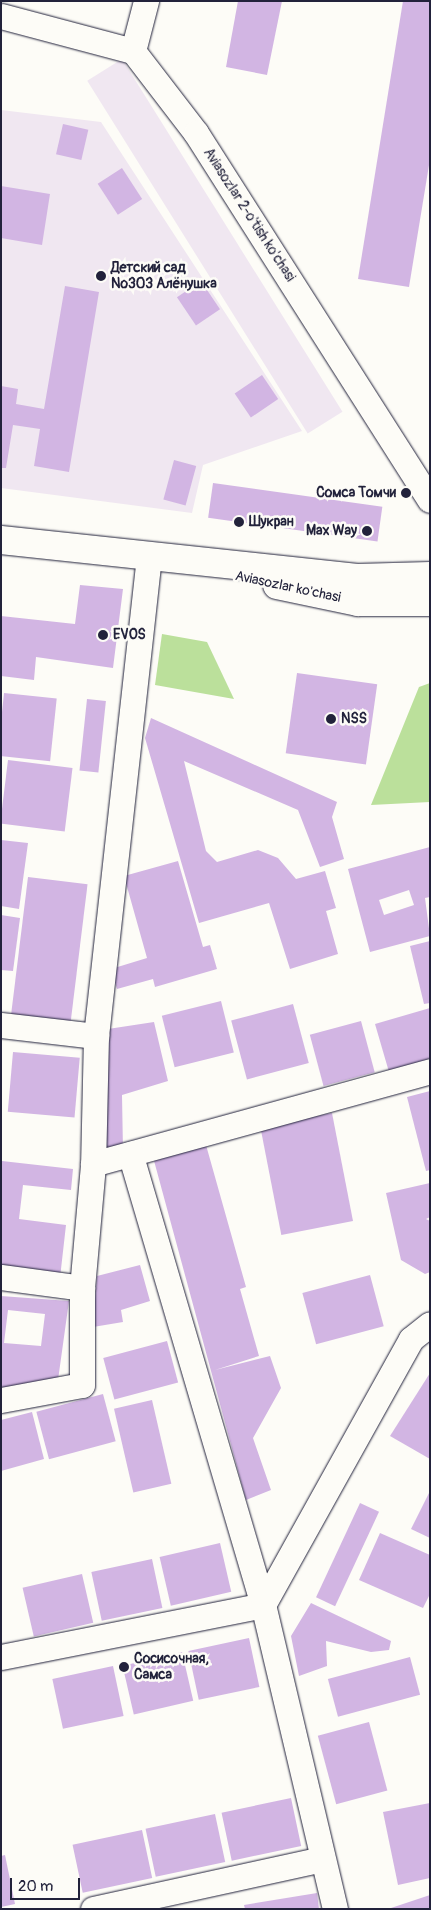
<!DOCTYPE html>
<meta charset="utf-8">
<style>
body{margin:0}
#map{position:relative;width:431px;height:1910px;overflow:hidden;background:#fdfcf7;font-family:Pangolin,sans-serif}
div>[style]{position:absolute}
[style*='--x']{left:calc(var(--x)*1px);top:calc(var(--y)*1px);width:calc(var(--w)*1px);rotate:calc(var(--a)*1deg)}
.built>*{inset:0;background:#f0e7f1;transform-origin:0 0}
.green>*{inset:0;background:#bbe09b}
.building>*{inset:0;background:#d2b5e3;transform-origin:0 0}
.roads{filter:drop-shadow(0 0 1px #22223b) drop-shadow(0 0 1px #22223b)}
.minor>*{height:25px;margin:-12.5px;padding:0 12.5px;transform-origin:12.5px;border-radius:12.5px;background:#fdfcf7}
.secondary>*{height:28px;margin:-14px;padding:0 14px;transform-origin:14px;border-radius:14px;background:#fdfcf7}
.dots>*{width:14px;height:14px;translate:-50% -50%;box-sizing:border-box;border:2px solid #fdfcf7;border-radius:50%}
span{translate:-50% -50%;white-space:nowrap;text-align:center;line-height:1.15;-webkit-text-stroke:5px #fdfcf7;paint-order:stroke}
.street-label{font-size:14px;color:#22223b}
.poi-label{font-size:14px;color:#22223b;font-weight:700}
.left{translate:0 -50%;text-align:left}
.right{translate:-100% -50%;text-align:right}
.frame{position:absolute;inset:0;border:2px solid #22223b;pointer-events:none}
.scale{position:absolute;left:10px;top:1878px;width:70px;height:22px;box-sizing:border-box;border:2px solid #22223b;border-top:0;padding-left:6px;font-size:15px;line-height:18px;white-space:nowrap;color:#22223b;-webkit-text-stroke:4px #fdfcf7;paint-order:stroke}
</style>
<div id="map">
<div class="built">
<i style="left:122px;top:59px;width:416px;height:41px;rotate:58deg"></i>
<i style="clip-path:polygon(1px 110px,101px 122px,302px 431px,203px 465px,192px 513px,1px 488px)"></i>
</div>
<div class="green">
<i style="clip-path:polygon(162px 634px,207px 642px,234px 699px,155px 685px)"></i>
<i style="clip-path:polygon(430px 683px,430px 802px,371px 805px,419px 687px)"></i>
</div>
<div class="building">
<i style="clip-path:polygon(238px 1px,282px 1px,267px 75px,226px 67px)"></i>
<i style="clip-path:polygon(403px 1px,430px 1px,430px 159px,409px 287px,358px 279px)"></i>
<i style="left:63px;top:124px;width:26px;height:31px;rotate:13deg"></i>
<i style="left:122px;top:168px;width:37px;height:29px;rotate:57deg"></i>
<i style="clip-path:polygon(1px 186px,50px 194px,42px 245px,1px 238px)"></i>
<i style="left:201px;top:281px;width:34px;height:29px;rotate:56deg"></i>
<i style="clip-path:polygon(65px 286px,99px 292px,69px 472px,34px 466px,40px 429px,13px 425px,6px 468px,1px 468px,1px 386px,18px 389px,16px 404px,44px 409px)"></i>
<i style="left:262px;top:375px;width:29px;height:33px;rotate:56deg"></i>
<i style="left:174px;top:460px;width:23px;height:41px;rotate:15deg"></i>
<i style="left:213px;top:483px;width:171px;height:35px;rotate:8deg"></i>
<i style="clip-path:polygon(80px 585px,123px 589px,113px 668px,36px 657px,34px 680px,1px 676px,1px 616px,75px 624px)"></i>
<i style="left:297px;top:673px;width:81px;height:81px;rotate:8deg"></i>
<i style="left:4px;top:693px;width:53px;height:63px;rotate:6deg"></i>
<i style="left:87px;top:699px;width:19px;height:72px;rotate:6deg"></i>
<i style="clip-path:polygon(151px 718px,337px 802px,332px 817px,344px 859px,320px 867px,298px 810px,184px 761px,206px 851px,217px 862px,258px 850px,278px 858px,296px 879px,325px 871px,336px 908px,326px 911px,338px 954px,290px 969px,269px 903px,199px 923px,145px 738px)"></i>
<i style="left:8px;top:760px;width:65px;height:64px;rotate:7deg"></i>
<i style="clip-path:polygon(1px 840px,28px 843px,19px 909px,1px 906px)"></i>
<i style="clip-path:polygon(evenodd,430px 847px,430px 897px,425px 898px,430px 936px,370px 952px,348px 869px,430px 847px,409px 890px,414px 905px,384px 915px,379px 900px,409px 890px)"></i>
<i style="clip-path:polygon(178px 861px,203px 947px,210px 945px,217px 969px,155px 987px,153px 979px,117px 989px,111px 969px,147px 958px,124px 876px)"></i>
<i style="left:28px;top:877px;width:60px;height:144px;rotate:7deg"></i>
<i style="clip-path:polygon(1px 915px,20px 918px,13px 971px,1px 970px)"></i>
<i style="clip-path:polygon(430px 941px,430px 1003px,424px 1004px,410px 946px)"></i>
<i style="left:221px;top:1001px;width:53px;height:61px;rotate:76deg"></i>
<i style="left:293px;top:1004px;width:61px;height:64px;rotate:75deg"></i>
<i style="clip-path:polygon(430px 1008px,430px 1060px,389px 1072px,375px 1024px)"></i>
<i style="left:361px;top:1021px;width:53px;height:53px;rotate:75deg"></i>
<i style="clip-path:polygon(154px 1022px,168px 1081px,122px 1095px,123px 1151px,102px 1154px,108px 1029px)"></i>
<i style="left:13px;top:1052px;width:67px;height:60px;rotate:5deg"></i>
<i style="clip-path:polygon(430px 1091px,430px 1170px,426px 1171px,407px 1097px)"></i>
<i style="left:332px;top:1113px;width:110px;height:73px;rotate:79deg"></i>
<i style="clip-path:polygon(206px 1145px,246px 1287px,240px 1289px,259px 1356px,215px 1370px,270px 1356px,281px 1388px,253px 1438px,271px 1490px,246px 1500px,153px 1157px)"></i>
<i style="clip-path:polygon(2px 1161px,73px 1169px,71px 1190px,23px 1185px,19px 1219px,66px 1225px,60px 1278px,1px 1271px)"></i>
<i style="clip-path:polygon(430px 1183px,430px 1217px,426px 1219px,430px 1221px,430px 1272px,425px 1274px,401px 1260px,386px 1193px)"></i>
<i style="clip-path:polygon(140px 1265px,150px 1301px,121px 1310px,123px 1322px,93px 1327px,97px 1276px)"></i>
<i style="left:370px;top:1275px;width:53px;height:70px;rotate:75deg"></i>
<i style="clip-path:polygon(evenodd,1px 1296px,69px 1301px,58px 1380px,1px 1389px,1px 1296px,8px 1310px,45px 1314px,41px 1346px,4px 1343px,8px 1310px)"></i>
<i style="left:167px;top:1341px;width:43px;height:66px;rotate:75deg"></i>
<i style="clip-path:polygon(430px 1373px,430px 1459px,390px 1436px)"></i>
<i style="left:103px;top:1394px;width:49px;height:69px;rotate:75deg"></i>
<i style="left:152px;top:1400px;width:86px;height:39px;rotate:77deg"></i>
<i style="clip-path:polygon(32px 1412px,44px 1459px,1px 1471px,1px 1420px)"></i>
<i style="clip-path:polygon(430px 1491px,430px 1538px,411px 1529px)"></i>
<i style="left:360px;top:1503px;width:21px;height:104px;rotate:25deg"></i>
<i style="clip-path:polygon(380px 1533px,430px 1555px,430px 1594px,423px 1608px,359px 1580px)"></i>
<i style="left:220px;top:1543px;width:50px;height:62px;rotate:77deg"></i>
<i style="left:152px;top:1559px;width:50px;height:62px;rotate:78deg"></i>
<i style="left:82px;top:1574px;width:50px;height:61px;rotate:77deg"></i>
<i style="clip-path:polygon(311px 1603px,391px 1641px,389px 1650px,371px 1652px,326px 1641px,327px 1666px,299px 1676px,291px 1636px)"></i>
<i style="left:249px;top:1638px;width:50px;height:62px;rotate:78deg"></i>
<i style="left:182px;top:1652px;width:50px;height:61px;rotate:77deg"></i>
<i style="left:410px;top:1657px;width:39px;height:85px;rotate:75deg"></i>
<i style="left:113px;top:1666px;width:51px;height:62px;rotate:78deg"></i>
<i style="left:369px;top:1722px;width:71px;height:53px;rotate:75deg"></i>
<i style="left:291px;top:1798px;width:49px;height:71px;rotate:78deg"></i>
<i style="clip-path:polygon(430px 1803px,430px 1878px,398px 1885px,383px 1812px)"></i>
<i style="left:215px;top:1814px;width:49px;height:71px;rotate:78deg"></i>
<i style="left:142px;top:1830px;width:49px;height:71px;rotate:78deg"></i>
<i style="clip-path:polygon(5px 1855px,15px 1904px,1px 1907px,1px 1856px)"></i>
<i style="clip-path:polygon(317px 1893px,319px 1909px,245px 1909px,244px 1905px)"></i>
<i style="clip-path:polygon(430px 1895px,430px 1909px,391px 1909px,391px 1908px)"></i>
</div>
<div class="roads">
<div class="minor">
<i style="--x:1;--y:16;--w:137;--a:14.9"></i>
<i style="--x:133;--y:51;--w:103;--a:52.5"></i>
<i style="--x:196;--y:133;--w:435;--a:57.5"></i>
<i style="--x:133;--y:51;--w:52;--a:-75.4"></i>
<i style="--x:149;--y:556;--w:483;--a:96.3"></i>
<i style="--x:96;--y:1036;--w:128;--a:91.3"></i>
<i style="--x:93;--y:1164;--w:350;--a:-15.4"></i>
<i style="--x:1;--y:1025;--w:96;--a:6.6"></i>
<i style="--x:1;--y:1277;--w:82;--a:7.7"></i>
<i style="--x:1;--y:1400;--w:82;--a:-10.5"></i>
<i style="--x:82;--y:1385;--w:97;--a:-90"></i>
<i style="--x:82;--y:1288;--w:124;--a:-84.9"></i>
<i style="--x:1;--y:1657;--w:267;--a:-11.2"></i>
<i style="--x:263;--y:1605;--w:470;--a:-106.4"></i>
<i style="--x:93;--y:1909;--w:234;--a:-12.3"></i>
<i style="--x:335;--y:1909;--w:312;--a:-103.3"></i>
<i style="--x:263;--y:1605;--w:304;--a:-60.9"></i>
<i style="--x:411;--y:1339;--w:24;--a:-38"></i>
</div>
<div class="secondary">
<i style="--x:1;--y:540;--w:358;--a:6.1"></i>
<i style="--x:357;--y:578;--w:73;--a:-1.6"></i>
<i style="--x:277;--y:585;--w:83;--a:11.9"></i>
<i style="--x:358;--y:602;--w:72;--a:0"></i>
</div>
</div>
<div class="dots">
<i style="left:101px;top:276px;background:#22223b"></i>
<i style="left:406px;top:493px;background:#22223b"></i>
<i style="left:239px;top:522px;background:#22223b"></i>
<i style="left:367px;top:531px;background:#22223b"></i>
<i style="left:103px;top:635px;background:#22223b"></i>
<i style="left:331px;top:719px;background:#22223b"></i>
<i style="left:124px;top:1667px;background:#22223b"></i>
</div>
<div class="street-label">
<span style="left:249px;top:215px;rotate:57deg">Aviasozlar 2-o'tish ko'chasi</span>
<span style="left:288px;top:587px;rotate:12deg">Aviasozlar ko'chasi</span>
</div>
<div class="poi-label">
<span class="left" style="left:111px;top:276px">Детский сад<br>№303 Алёнушка</span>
<span class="right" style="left:396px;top:493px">Сомса Томчи</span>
<span class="left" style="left:249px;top:522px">Шукран</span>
<span class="right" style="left:357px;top:531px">Max Way</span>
<span class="left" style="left:113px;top:635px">EVOS</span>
<span class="left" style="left:341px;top:719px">NSS</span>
<span class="left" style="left:134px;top:1667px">Сосисочная,<br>Самса</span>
</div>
<div class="frame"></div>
<div class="scale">20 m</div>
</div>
